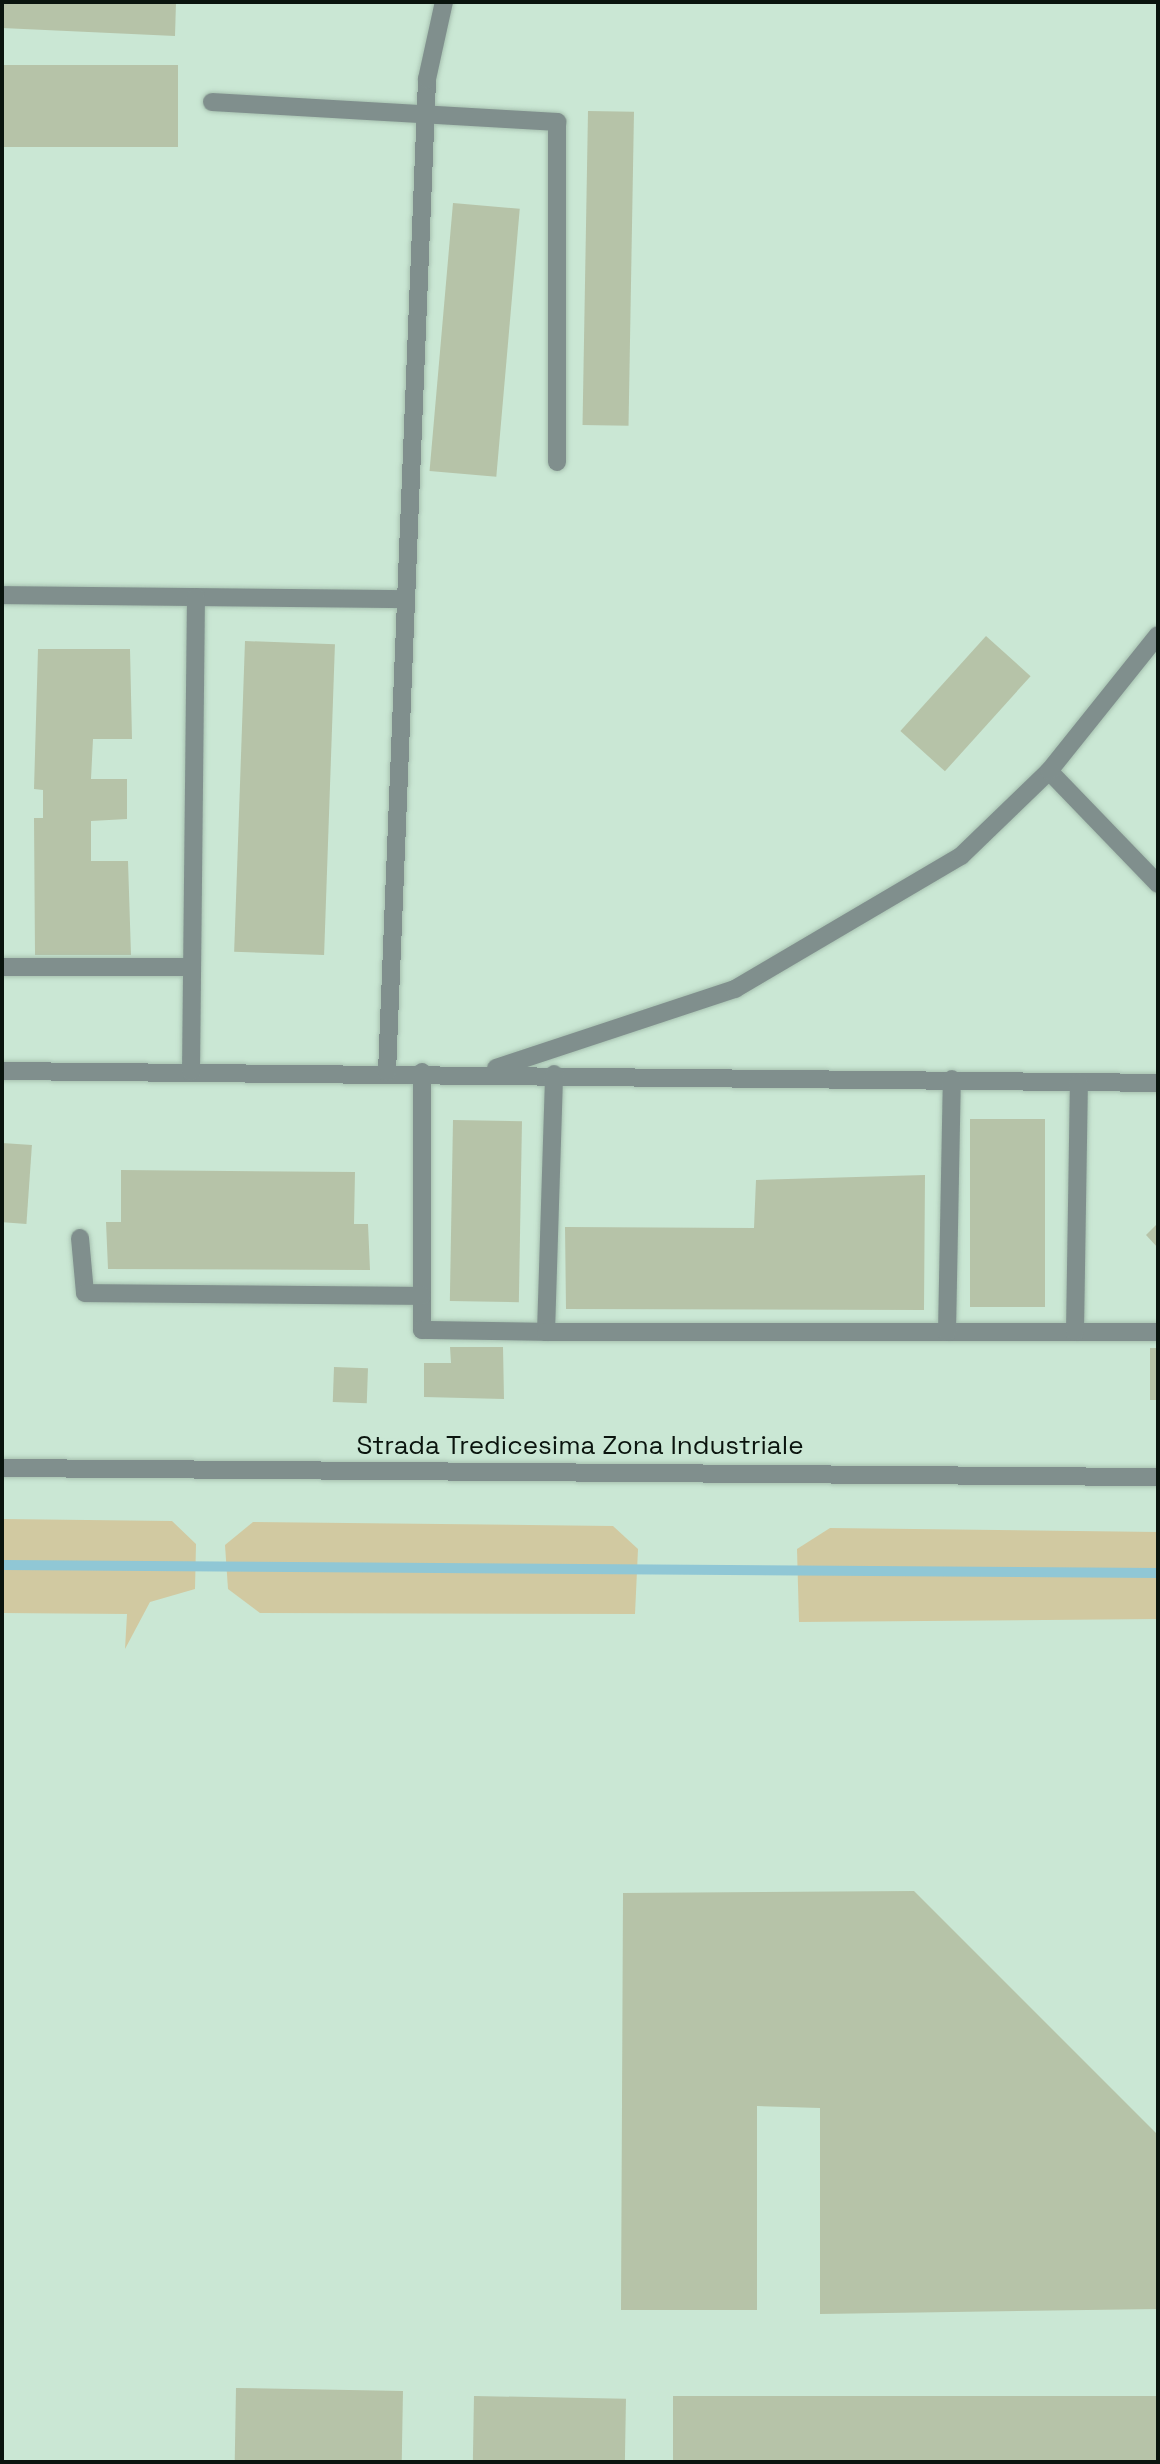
<!DOCTYPE html>
<style>
body{margin:0}
#map{position:relative;width:1160px;height:2464px;overflow:hidden;background:#cae7d4;font-family:"Space Grotesk",sans-serif}
div>[style]{position:absolute}
[style*='--x']{left:calc(var(--x)*1px);top:calc(var(--y)*1px);width:calc(var(--w)*1px);rotate:calc(var(--a)*1deg)}
.green>*{inset:0;background:#d1c9a1}
.stream>*{height:10px;margin:-5px;padding:0 5px;transform-origin:5px;border-radius:5px;background:#90c7d5}
.building>*{inset:0;background:#b6c3a8;transform-origin:0 0}
.roads{filter:drop-shadow(0 0 2px #a7c1b0) drop-shadow(0 0 2px #a7c1b0)}
.minor>*{height:18px;margin:-9px;padding:0 9px;transform-origin:9px;border-radius:9px;background:#808f8d}
span{translate:-50% -50%;white-space:nowrap;text-align:center;line-height:1.15;-webkit-text-stroke:5px #cae7d4;paint-order:stroke}
.street-label{font-size:26px;color:#0a140e}
.frame{position:absolute;inset:0;border:4px solid #0a140e;pointer-events:none}
</style>
<div id="map">
<div class="green">
<i style="clip-path:polygon(2px 1519px,172px 1521px,196px 1544px,195px 1589px,150px 1602px,125px 1649px,127px 1614px,2px 1613px)"></i>
<i style="clip-path:polygon(253px 1522px,613px 1526px,638px 1549px,635px 1614px,260px 1613px,228px 1589px,225px 1545px)"></i>
<i style="clip-path:polygon(830px 1528px,1158px 1532px,1158px 1619px,799px 1622px,797px 1549px)"></i>
</div>
<div class="stream">
<i style="--x:2;--y:1565;--w:1156;--a:0.4"></i>
</div>
<div class="building">
<i style="clip-path:polygon(2px 2px,176px 2px,175px 36px,2px 28px)"></i>
<i style="left:2px;top:65px;width:176px;height:82px"></i>
<i style="left:588px;top:111px;width:46px;height:314px;rotate:1deg"></i>
<i style="left:453px;top:203px;width:67px;height:269px;rotate:5deg"></i>
<i style="left:986px;top:636px;width:60px;height:128px;rotate:42deg"></i>
<i style="left:245px;top:641px;width:90px;height:311px;rotate:2deg"></i>
<i style="clip-path:polygon(38px 649px,130px 649px,132px 739px,93px 739px,91px 779px,127px 779px,127px 819px,91px 821px,91px 861px,128px 861px,131px 955px,35px 955px,34px 818px,43px 818px,43px 790px,34px 789px)"></i>
<i style="left:970px;top:1119px;width:75px;height:188px"></i>
<i style="left:453px;top:1120px;width:69px;height:181px;rotate:1deg"></i>
<i style="left:2px;top:1143px;width:30px;height:79px;rotate:4deg"></i>
<i style="clip-path:polygon(121px 1170px,355px 1172px,354px 1224px,368px 1224px,370px 1270px,108px 1269px,106px 1222px,121px 1222px)"></i>
<i style="clip-path:polygon(925px 1175px,924px 1310px,566px 1309px,565px 1227px,754px 1228px,756px 1180px)"></i>
<i style="clip-path:polygon(1158px 1223px,1158px 1248px,1146px 1235px)"></i>
<i style="clip-path:polygon(450px 1347px,503px 1347px,504px 1399px,424px 1397px,424px 1363px,451px 1363px)"></i>
<i style="left:1150px;top:1348px;width:8px;height:52px"></i>
<i style="left:334px;top:1367px;width:34px;height:35px;rotate:2deg"></i>
<i style="clip-path:polygon(914px 1891px,1158px 2135px,1158px 2309px,820px 2314px,820px 2108px,757px 2106px,757px 2310px,621px 2310px,623px 1893px)"></i>
<i style="left:236px;top:2388px;width:167px;height:74px;rotate:1deg"></i>
<i style="left:474px;top:2396px;width:152px;height:66px;rotate:1deg"></i>
<i style="left:673px;top:2396px;width:485px;height:66px"></i>
</div>
<div class="roads">
<div class="minor">
<i style="--x:212;--y:102;--w:346;--a:3.3"></i>
<i style="--x:557;--y:122;--w:340;--a:90"></i>
<i style="--x:2;--y:595;--w:403;--a:0.6"></i>
<i style="--x:1049;--y:771;--w:157;--a:46"></i>
<i style="--x:2;--y:967;--w:190;--a:0"></i>
<i style="--x:496;--y:1068;--w:252;--a:-18.3"></i>
<i style="--x:735;--y:989;--w:262;--a:-30.5"></i>
<i style="--x:961;--y:856;--w:122;--a:-44"></i>
<i style="--x:1049;--y:771;--w:174;--a:-51.3"></i>
<i style="--x:2;--y:1071;--w:1156;--a:0.59"></i>
<i style="--x:191;--y:1072;--w:475;--a:-89.4"></i>
<i style="--x:387;--y:1072;--w:994;--a:-87.69"></i>
<i style="--x:427;--y:79;--w:79;--a:-77.6"></i>
<i style="--x:422;--y:1072;--w:258;--a:90"></i>
<i style="--x:422;--y:1330;--w:124;--a:0.9"></i>
<i style="--x:546;--y:1332;--w:258;--a:-88.2"></i>
<i style="--x:80;--y:1238;--w:55;--a:84.8"></i>
<i style="--x:85;--y:1293;--w:337;--a:0.5"></i>
<i style="--x:546;--y:1332;--w:612;--a:0"></i>
<i style="--x:947;--y:1332;--w:253;--a:-88.9"></i>
<i style="--x:1075;--y:1332;--w:250;--a:-89.1"></i>
<i style="--x:2;--y:1468;--w:1156;--a:0.45"></i>
</div>
</div>
<div class="street-label">
<span style="left:580px;top:1446px">Strada Tredicesima Zona Industriale</span>
</div>
<div class="frame"></div>
</div>
